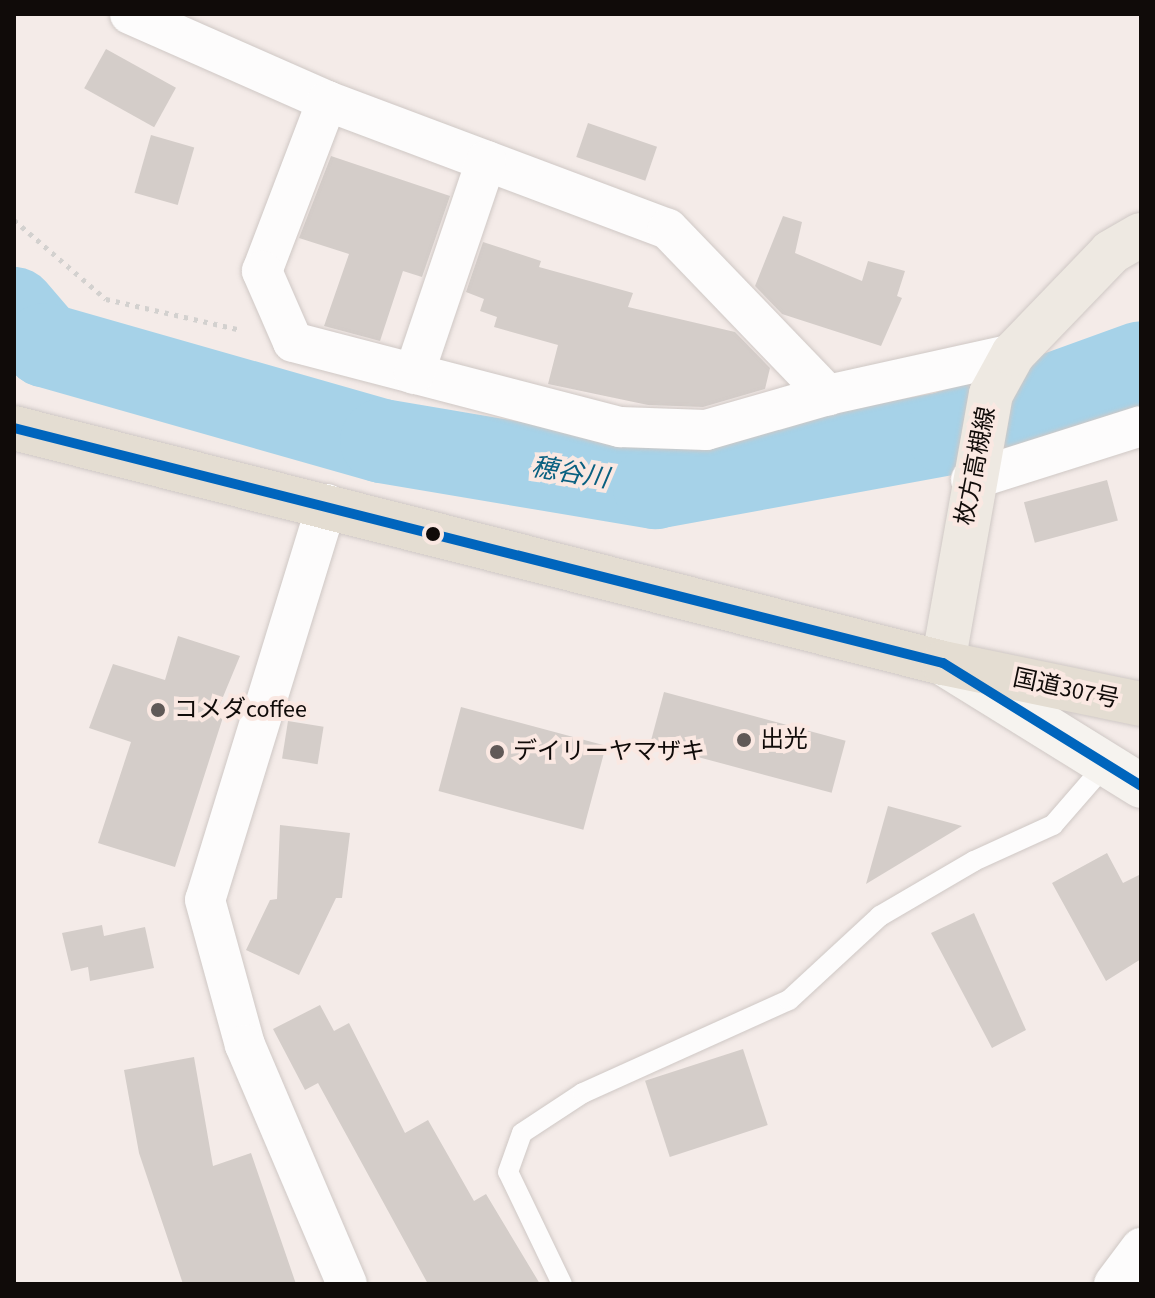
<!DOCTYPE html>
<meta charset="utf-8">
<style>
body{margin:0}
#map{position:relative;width:1155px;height:1298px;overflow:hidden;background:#f4ebe8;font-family:"Source Sans 3","Noto Sans JP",sans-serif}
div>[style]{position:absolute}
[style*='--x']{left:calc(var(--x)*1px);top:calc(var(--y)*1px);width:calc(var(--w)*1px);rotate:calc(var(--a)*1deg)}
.river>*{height:84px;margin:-42px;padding:0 42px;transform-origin:42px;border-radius:42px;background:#a6d2e8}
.building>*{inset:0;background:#d4cdc9;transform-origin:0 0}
.path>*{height:5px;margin-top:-2.5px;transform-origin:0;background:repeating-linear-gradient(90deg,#d3d1cf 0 4px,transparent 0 10px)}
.roads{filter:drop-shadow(0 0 2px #cfc8c5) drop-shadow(0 0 2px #cfc8c5)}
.lane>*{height:20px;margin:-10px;padding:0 10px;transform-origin:10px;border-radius:10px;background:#fdfcfc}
.street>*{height:40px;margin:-20px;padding:0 20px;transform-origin:20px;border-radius:20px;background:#fdfcfc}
.secondary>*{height:44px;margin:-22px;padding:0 22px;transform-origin:22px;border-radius:22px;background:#f6f3ef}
.primary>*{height:44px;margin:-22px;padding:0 22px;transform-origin:22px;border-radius:22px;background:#eee9e2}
.highway>*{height:44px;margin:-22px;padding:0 22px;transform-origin:22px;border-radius:22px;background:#e4ddd2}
.bus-1>*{height:10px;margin:-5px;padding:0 5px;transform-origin:5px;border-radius:5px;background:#0065bd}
.dots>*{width:22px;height:22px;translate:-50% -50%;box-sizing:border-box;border:4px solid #fae8e2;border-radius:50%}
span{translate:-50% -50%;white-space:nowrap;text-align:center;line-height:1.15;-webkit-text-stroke:8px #fae8e2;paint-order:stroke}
.street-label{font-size:24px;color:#100b09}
.poi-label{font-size:24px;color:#100b09}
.left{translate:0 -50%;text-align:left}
.water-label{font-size:26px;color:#096080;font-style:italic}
.frame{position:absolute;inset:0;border:16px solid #100b09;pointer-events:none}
</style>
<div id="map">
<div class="river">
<i style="--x:14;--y:309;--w:48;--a:49.3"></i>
<i style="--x:45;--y:345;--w:350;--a:15.9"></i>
<i style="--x:382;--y:441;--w:277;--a:9.6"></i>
<i style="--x:655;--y:487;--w:298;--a:-10.4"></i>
<i style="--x:948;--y:433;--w:205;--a:-19.9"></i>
</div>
<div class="building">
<i style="left:106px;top:49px;width:80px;height:45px;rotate:29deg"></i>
<i style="left:588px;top:123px;width:73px;height:36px;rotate:19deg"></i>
<i style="left:151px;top:135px;width:45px;height:60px;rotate:16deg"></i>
<i style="clip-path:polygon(331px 156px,450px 196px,422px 277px,403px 271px,380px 341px,324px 326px,349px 254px,299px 238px)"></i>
<i style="clip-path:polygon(783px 216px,802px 222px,795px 253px,862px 281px,868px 261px,905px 271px,897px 296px,902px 298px,881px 346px,782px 314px,755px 286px)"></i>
<i style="clip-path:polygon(483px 242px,541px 261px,539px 267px,633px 293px,628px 307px,735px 332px,770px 368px,765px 389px,703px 407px,648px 405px,548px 384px,558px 345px,494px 327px,497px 317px,480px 311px,484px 299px,466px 292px)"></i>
<i style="left:1107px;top:480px;width:42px;height:86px;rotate:75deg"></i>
<i style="clip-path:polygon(178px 636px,240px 656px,218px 709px,225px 711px,175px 867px,98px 843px,131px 742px,89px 728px,113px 664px,165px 680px)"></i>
<i style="left:664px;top:692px;width:188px;height:54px;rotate:15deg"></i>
<i style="left:461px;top:707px;width:150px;height:87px;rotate:15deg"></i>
<i style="left:288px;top:721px;width:36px;height:38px;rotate:9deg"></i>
<i style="clip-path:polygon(888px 806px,962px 826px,866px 884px)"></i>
<i style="clip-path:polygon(280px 825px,350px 833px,342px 898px,336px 898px,299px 975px,246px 950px,270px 900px,277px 899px)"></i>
<i style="clip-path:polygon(1107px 853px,1123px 883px,1141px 874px,1141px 959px,1106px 981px,1052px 883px)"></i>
<i style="clip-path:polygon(974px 913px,1026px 1030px,992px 1048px,931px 933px)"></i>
<i style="clip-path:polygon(102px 925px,104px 936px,145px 927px,154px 968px,90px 981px,88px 967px,71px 971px,62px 933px)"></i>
<i style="clip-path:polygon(320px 1005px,334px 1031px,349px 1023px,405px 1133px,428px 1120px,474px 1201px,486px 1194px,540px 1284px,428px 1284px,318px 1083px,305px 1090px,273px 1029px)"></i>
<i style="left:743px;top:1049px;width:80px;height:103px;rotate:72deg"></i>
<i style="clip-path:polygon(194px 1057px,213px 1166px,251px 1153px,296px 1284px,183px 1284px,139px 1153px,124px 1070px)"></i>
</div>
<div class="path">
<i style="--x:14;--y:220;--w:121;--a:40.7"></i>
<i style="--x:106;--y:299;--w:139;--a:12.9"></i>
</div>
<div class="roads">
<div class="lane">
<i style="--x:562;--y:1284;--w:124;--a:-115.7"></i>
<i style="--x:508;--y:1172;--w:41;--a:-70.3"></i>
<i style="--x:522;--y:1133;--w:73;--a:-33.3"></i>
<i style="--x:583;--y:1093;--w:226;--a:-24.3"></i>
<i style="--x:789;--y:1000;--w:124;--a:-42.7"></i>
<i style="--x:880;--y:916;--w:109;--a:-30.3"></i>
<i style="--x:974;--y:861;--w:87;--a:-24.5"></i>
<i style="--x:1053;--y:825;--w:81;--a:-49"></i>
</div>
<div class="street">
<i style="--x:130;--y:14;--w:215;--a:23.8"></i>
<i style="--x:327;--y:101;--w:364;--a:20.6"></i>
<i style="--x:668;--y:229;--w:231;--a:46.1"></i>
<i style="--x:828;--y:395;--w:189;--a:-12.5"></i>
<i style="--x:327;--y:101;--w:182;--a:110.9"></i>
<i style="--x:262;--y:271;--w:77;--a:66.4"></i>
<i style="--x:293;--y:342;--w:338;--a:14.6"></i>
<i style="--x:620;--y:427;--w:86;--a:2"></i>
<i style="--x:706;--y:430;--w:127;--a:-16"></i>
<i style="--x:414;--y:374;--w:225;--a:-71.3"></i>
<i style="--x:971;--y:480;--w:178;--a:-17.6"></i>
<i style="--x:327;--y:504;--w:414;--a:107.1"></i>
<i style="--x:205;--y:900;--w:150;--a:74.6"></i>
<i style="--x:245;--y:1045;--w:260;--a:66.9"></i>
<i style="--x:1114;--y:1284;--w:45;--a:-53.1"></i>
</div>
<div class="secondary">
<i style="--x:946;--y:665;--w:229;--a:31.8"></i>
</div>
<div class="primary">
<i style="--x:943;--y:663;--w:273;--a:-79.9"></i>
<i style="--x:991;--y:394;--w:46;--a:-61.2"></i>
<i style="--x:1013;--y:354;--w:141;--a:-46.1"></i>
<i style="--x:1111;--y:252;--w:34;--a:-30"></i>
</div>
<div class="highway">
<i style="--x:14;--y:428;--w:958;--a:14.2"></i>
<i style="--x:943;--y:663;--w:202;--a:11.7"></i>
</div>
</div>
<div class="bus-1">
<i style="--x:14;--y:428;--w:958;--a:14.2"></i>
<i style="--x:943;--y:663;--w:233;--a:31.8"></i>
</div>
<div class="dots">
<i style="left:433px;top:534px;background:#100b09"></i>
<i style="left:158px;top:710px;background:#605957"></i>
<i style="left:744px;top:740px;background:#605957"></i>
<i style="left:497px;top:752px;background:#605957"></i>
</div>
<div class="street-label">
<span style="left:976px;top:466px;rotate:-79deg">枚方高槻線</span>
<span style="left:1066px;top:689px;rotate:12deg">国道307号</span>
</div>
<div class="poi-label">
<span class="left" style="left:174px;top:710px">コメダcoffee</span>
<span class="left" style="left:760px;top:740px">出光</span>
<span class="left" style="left:513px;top:752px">デイリーヤマザキ</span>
</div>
<div class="water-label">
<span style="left:570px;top:473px;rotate:9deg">穂谷川</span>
</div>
<div class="frame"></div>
</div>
